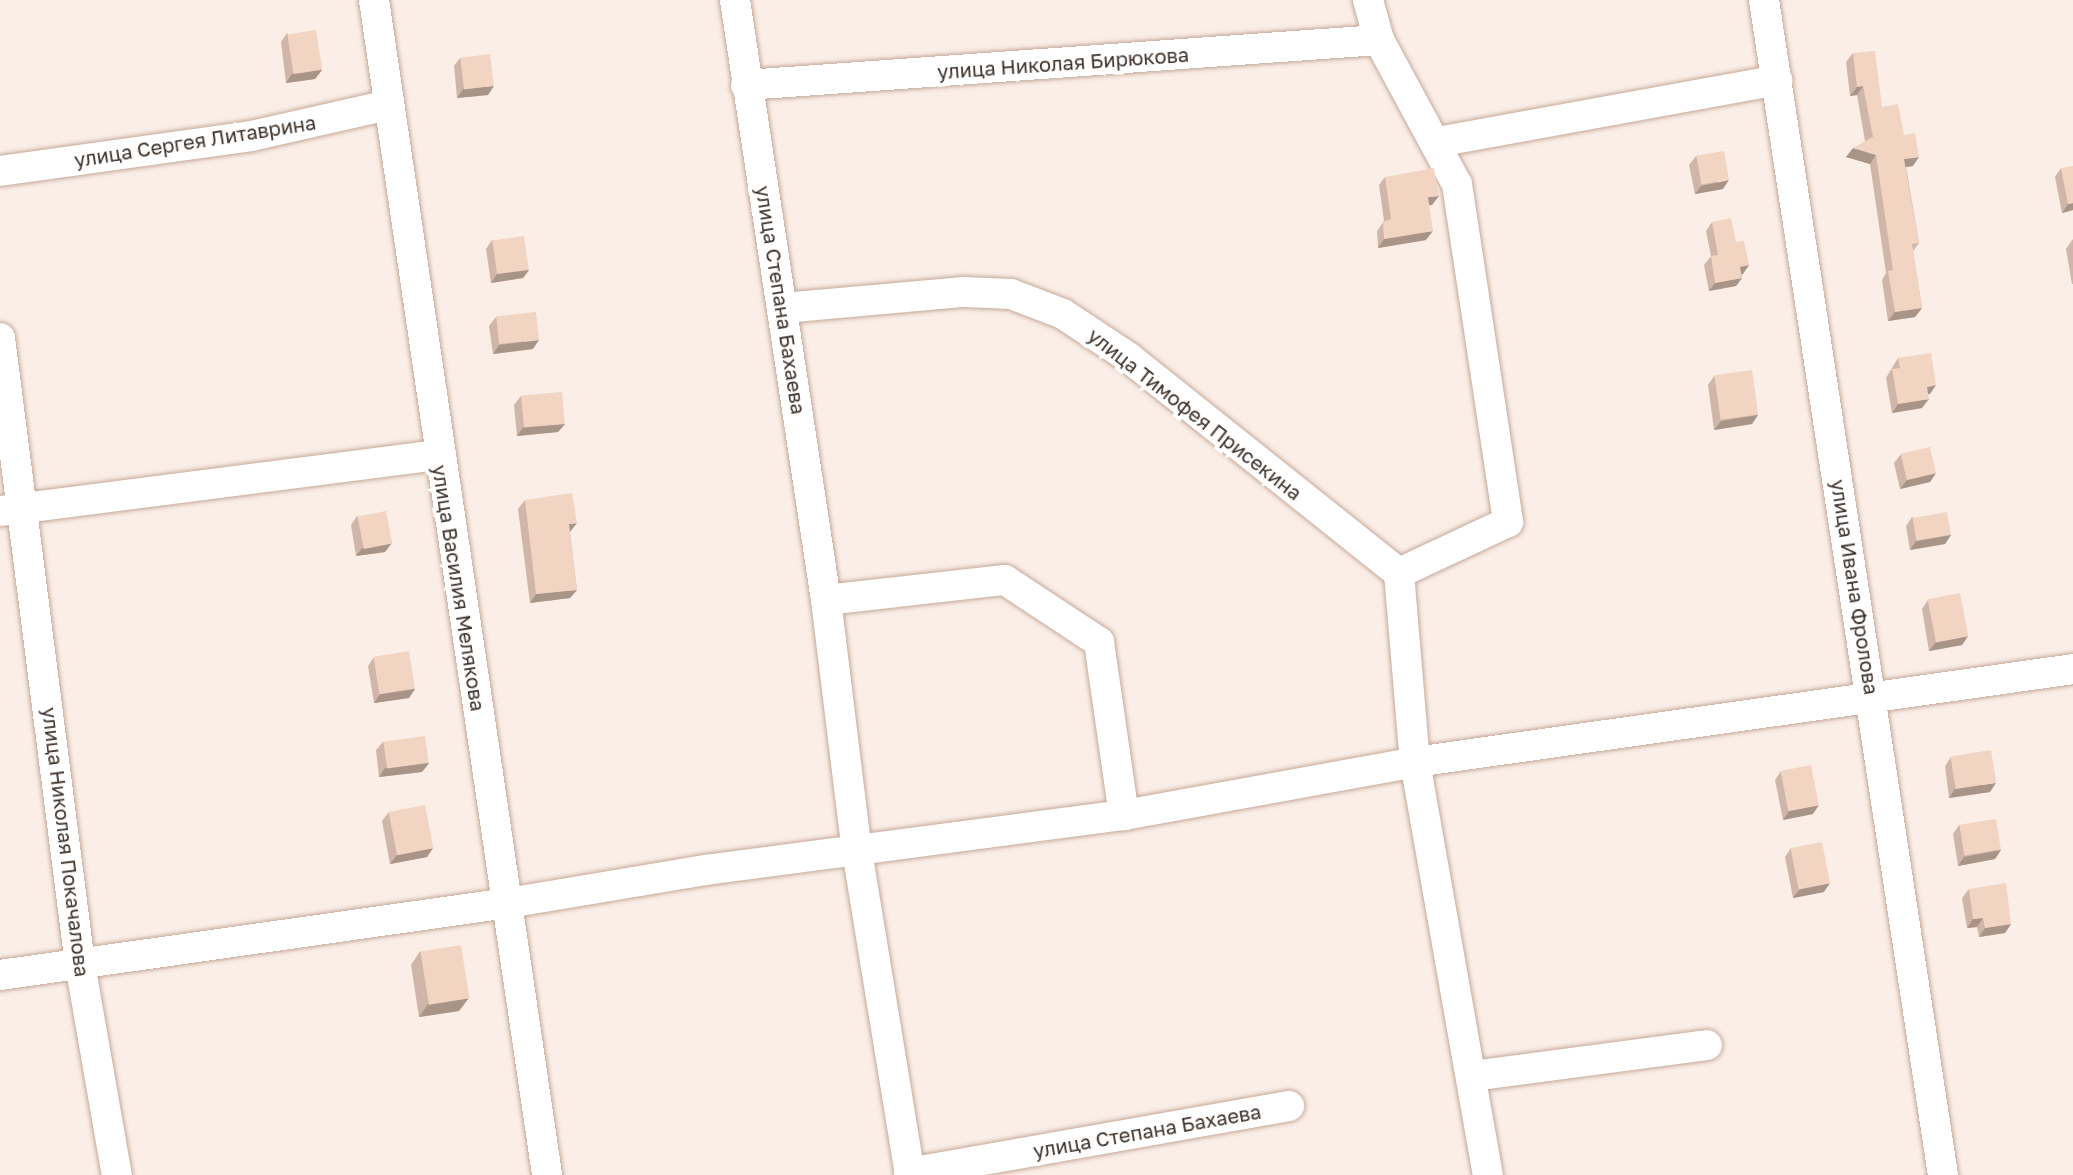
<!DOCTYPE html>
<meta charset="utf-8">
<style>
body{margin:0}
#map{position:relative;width:2073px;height:1175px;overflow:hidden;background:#faeee7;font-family:"Golos Text",sans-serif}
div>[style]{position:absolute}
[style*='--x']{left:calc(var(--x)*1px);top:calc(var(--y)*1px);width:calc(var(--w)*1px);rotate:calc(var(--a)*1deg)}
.roads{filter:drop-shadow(0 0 2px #c5a898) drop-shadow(0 0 2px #c5a898)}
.minor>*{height:30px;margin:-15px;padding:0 15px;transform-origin:15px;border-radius:15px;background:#fff}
.wall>*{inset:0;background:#d0b6a8}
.shaded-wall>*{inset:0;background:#a99488}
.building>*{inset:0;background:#f2d4c3;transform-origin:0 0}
span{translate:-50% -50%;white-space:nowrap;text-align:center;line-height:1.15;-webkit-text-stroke:8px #fff;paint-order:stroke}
.street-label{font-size:20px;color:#3d312a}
</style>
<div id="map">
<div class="roads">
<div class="minor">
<i style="--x:374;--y:0;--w:1188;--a:81.62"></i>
<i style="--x:735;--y:0;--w:607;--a:81.38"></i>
<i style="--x:826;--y:600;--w:253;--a:83"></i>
<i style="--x:857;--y:851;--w:328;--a:80.7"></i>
<i style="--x:1368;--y:0;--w:41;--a:74.6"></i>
<i style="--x:1379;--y:40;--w:164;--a:61.6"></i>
<i style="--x:1457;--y:184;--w:342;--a:81.4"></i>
<i style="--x:1508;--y:522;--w:120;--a:154.9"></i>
<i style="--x:1764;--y:0;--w:1189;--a:81.34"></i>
<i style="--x:746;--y:85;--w:635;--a:-4.07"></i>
<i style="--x:1437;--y:142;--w:346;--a:-10.3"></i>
<i style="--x:0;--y:171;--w:253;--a:-7.9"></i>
<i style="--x:251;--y:136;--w:141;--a:-12.7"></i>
<i style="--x:783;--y:308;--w:182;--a:-5.1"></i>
<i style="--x:964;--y:292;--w:47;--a:2.4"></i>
<i style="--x:1011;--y:294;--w:56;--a:21"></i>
<i style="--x:1063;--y:314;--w:78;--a:33.5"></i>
<i style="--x:1128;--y:357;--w:347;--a:38.6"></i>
<i style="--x:1399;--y:573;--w:190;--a:85.2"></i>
<i style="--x:1415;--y:762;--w:419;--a:80"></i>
<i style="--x:0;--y:338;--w:631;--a:82.72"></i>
<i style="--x:80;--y:964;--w:214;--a:80.1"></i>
<i style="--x:0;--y:511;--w:443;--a:-7.3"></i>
<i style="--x:826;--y:600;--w:180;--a:-6.4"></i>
<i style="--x:1005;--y:580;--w:113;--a:33.4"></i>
<i style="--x:1099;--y:642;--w:175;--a:81.8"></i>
<i style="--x:0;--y:975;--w:513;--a:-8.07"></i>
<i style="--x:508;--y:903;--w:201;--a:-9.5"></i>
<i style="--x:706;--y:870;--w:422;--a:-7.5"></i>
<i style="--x:1124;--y:815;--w:296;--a:-10.3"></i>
<i style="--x:1415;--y:762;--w:665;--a:-8.04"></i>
<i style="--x:1473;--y:1076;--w:236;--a:-7.5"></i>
<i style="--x:909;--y:1173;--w:386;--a:-10"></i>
</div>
</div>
<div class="wall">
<i style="clip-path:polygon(287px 33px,322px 70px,315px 79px,286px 83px,281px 42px)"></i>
<i style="clip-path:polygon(1853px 53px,1882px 107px,1904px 135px,1913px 166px,1906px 167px,1919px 243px,1913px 251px,1922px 308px,1915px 317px,1888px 321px,1882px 280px,1886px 273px,1870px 164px,1846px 157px,1865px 141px,1857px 95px,1850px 96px,1846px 62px)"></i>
<i style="clip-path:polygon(460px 58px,488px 95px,457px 98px,454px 66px)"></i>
<i style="clip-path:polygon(1696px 156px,1723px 189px,1695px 194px,1689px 165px)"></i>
<i style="clip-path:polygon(2061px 168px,2073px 210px,2062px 213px,2055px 177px)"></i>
<i style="clip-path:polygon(1385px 177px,1432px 205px,1429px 205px,1426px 240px,1378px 248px,1377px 231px,1384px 221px,1379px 185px)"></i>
<i style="clip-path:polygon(1712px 222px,1736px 242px,1749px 265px,1742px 274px,1742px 278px,1736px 286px,1709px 291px,1704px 265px,1711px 256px,1706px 231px)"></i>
<i style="clip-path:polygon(2073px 239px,2073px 284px,2072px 284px,2066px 249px)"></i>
<i style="clip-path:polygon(492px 240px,529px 270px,523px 278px,491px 283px,486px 249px)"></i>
<i style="clip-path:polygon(496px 317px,533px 349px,493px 354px,489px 326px)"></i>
<i style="clip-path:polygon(1898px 358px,1930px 394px,1928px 394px,1922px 408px,1892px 413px,1886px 378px)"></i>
<i style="clip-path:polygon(1714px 376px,1758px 415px,1752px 424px,1714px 430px,1708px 385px)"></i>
<i style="clip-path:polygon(521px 396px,565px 424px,558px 432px,517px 436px,514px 405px)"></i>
<i style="clip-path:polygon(1901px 454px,1936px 473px,1930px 482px,1900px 489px,1894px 463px)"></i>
<i style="clip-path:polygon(525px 500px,570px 532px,577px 590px,570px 598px,530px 603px,518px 509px)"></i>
<i style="clip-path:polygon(357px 516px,385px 552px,356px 556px,351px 525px)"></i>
<i style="clip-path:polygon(1912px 517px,1951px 535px,1945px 544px,1910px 550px,1906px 526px)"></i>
<i style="clip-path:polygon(1928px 600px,1968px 636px,1962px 645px,1929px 651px,1922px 609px)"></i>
<i style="clip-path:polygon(374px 657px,415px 689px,409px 698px,374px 703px,368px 666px)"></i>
<i style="clip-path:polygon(383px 742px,429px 763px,422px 772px,379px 777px,376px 750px)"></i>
<i style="clip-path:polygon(1951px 757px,1990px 792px,1949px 798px,1945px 766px)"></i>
<i style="clip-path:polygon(1781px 771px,1813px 814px,1783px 820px,1775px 780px)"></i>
<i style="clip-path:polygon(389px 812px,433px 848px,427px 857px,390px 864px,382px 821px)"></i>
<i style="clip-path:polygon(1959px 825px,2001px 850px,1995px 859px,1958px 866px,1953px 834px)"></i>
<i style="clip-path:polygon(1791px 848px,1824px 892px,1793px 898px,1785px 857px)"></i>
<i style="clip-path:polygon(1969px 889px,2011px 924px,2005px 933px,1979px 937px,1977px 927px,1967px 928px,1962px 898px)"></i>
<i style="clip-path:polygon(420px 951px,459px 1011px,419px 1017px,411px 965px)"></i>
</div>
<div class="shaded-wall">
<i style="clip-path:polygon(322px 70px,315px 79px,286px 83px,292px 74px)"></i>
<i style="clip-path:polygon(494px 86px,488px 95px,457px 98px,463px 89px)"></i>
<i style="clip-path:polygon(1863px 86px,1857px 95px,1850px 96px,1857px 87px)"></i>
<i style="clip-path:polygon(1853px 148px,1876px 155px,1870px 164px,1846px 157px)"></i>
<i style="clip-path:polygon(1919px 157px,1913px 166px,1898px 168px,1904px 159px)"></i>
<i style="clip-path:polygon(1729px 180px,1723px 189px,1695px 194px,1701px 186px)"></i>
<i style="clip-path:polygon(1439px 196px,1432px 205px,1422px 206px,1428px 197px)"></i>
<i style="clip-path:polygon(2073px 203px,2073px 210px,2062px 213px,2068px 204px)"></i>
<i style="clip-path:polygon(1433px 231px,1426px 240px,1378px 248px,1384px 239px)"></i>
<i style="clip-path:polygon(1749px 265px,1743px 274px,1734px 276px,1740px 267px)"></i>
<i style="clip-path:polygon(529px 270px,523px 278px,491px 283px,497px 274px)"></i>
<i style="clip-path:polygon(1742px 278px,1736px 286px,1709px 291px,1715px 283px)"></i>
<i style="clip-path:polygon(1922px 308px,1915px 317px,1888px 321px,1895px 312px)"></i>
<i style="clip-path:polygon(539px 340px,533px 349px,493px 354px,499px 345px)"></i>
<i style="clip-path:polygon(1936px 385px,1930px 394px,1920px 396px,1927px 387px)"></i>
<i style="clip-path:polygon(1929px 399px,1922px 408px,1892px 413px,1898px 404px)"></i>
<i style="clip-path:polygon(1758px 415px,1752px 424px,1714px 430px,1721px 421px)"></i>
<i style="clip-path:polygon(565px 424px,558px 432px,517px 436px,523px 427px)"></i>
<i style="clip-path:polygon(1936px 473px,1930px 482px,1900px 489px,1907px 480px)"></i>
<i style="clip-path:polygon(577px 523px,570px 532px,562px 533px,569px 524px)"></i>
<i style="clip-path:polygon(1951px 535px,1945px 544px,1910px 550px,1916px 541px)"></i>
<i style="clip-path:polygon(392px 543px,385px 552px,356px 556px,362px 548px)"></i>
<i style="clip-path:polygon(577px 590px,570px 598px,530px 603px,536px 594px)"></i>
<i style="clip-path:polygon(1968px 636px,1962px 645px,1929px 651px,1936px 642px)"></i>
<i style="clip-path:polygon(415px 689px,409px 698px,374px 703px,380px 694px)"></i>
<i style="clip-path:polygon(429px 763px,422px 772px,379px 777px,385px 768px)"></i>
<i style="clip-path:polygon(1996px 783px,1990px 792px,1949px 798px,1955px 789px)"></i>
<i style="clip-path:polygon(1819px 805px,1813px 814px,1783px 820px,1789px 811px)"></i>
<i style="clip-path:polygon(433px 848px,427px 857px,390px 864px,397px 855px)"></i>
<i style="clip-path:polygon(2001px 850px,1995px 859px,1958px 866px,1964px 857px)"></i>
<i style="clip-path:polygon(1830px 883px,1824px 892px,1793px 898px,1799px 890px)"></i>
<i style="clip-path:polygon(1983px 918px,1977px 927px,1967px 928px,1973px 919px)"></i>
<i style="clip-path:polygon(2011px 924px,2005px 933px,1979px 937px,1985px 928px)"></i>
<i style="clip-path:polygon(469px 998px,459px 1011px,419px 1017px,428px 1004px)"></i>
</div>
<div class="building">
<i style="left:316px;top:30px;width:40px;height:29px;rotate:81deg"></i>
<i style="clip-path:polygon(1875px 51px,1882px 107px,1898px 104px,1904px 135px,1915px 133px,1919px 157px,1904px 159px,1919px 243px,1912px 244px,1922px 308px,1895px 312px,1888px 271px,1893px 270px,1876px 155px,1853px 148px,1873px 137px,1863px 86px,1857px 87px,1853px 53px)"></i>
<i style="left:490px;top:54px;width:32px;height:30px;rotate:83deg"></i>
<i style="left:1724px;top:151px;width:29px;height:28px;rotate:80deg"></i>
<i style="clip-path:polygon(2073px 166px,2073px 203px,2068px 204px,2061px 168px)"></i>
<i style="clip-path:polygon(1434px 168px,1439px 196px,1428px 197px,1433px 231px,1384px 239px,1383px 222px,1391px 219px,1385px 177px)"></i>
<i style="clip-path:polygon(1731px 218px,1736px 242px,1744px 241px,1749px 265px,1740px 267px,1742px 278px,1715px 283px,1711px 256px,1718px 255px,1712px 222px)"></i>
<i style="left:524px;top:236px;width:34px;height:32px;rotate:82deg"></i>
<i style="left:536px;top:312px;width:28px;height:40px;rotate:84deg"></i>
<i style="clip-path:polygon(1931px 353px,1936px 385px,1927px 387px,1929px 399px,1898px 404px,1892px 369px,1900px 368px,1898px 358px)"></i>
<i style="left:1752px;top:370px;width:45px;height:38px;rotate:82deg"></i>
<i style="left:562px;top:392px;width:32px;height:41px;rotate:85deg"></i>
<i style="left:1930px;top:447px;width:27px;height:30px;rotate:77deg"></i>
<i style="clip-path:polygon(572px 493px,577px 523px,569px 524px,577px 590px,536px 594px,525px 500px)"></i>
<i style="left:386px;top:511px;width:33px;height:29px;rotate:79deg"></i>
<i style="left:1947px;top:512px;width:23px;height:35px;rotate:80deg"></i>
<i style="left:1960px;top:593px;width:44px;height:33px;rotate:79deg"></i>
<i style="left:409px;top:651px;width:38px;height:36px;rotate:81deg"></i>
<i style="left:425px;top:736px;width:27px;height:42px;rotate:82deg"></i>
<i style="left:1991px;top:750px;width:33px;height:41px;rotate:81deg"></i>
<i style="left:1811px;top:765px;width:41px;height:31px;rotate:79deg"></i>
<i style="left:425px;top:805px;width:44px;height:37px;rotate:79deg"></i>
<i style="left:1996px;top:819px;width:31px;height:37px;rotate:81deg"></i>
<i style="left:1822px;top:842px;width:42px;height:32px;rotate:79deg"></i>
<i style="clip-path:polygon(2006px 883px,2011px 924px,1985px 928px,1983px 918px,1973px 919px,1969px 889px)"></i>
<i style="left:461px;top:945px;width:54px;height:41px;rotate:81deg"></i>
</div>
<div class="street-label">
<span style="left:1063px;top:63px;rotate:-4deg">улица Николая Бирюкова</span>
<span style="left:195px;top:141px;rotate:-9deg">улица Сергея Литаврина</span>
<span style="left:781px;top:300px;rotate:81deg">улица Степана Бахаева</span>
<span style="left:1195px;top:414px;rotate:38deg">улица Тимофея Присекина</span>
<span style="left:1855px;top:587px;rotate:81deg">улица Ивана Фролова</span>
<span style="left:459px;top:588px;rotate:81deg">улица Василия Мелякова</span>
<span style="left:66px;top:842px;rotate:83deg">улица Николая Покачалова</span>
<span style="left:1147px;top:1131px;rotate:-10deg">улица Степана Бахаева</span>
</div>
</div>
